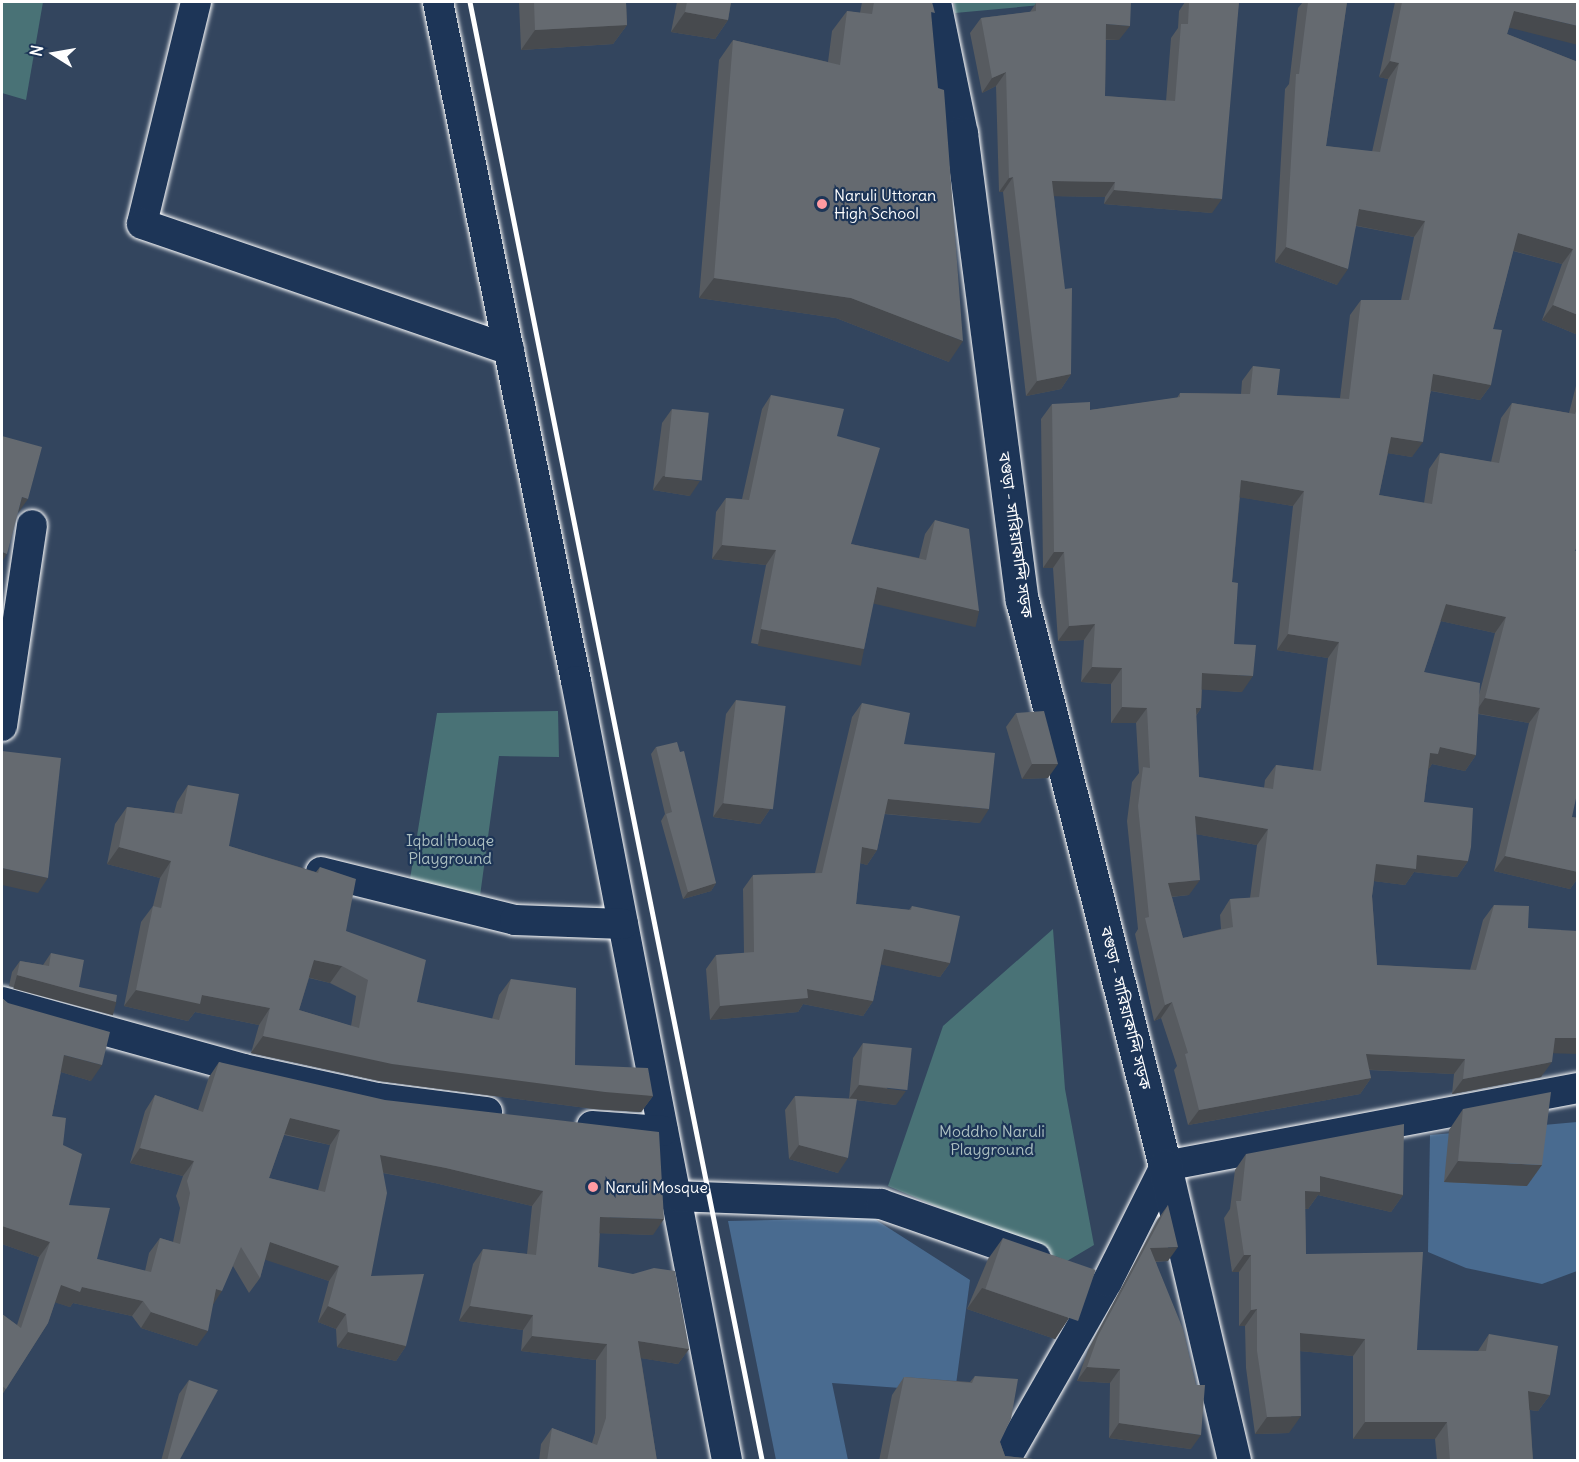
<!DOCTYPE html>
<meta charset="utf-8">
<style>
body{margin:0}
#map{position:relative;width:1579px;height:1462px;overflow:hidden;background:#33455e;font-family:Delius,"Noto Sans Bengali",sans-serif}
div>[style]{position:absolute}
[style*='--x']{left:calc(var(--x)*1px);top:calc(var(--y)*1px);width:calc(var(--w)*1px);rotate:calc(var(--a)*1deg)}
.green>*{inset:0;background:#497276}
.water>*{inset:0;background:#496b90}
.roads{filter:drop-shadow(0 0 2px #fff) drop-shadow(0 0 2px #fff)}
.minor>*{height:30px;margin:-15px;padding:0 15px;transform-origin:15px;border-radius:15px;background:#1d3557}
.major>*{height:33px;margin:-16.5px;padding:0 16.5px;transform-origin:16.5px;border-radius:16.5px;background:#1d3557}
.rail>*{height:4.5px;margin:-2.25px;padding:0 2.25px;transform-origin:2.25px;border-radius:2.25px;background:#fff}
.wall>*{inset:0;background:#575b60}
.shaded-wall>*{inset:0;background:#474a4e;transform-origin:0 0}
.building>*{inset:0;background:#656a70;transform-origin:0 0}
.dots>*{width:16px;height:16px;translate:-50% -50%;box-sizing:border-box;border:3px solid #1d3557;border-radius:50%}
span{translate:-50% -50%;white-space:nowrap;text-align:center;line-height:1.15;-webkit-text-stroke:4.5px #1d3557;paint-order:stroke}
.poi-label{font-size:16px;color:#fff}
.left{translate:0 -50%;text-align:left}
.street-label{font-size:16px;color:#fff}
.park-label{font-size:16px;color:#adc0c1}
.frame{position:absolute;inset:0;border:3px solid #fff;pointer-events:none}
.north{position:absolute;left:24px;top:24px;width:60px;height:60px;-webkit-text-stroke:4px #1d3557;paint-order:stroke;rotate:281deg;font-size:16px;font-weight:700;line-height:24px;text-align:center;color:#fff}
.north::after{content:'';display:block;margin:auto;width:21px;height:27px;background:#fff;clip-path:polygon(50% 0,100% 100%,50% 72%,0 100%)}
</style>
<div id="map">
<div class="green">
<i style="clip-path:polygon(2px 2px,43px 2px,26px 100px,2px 93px)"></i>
<i style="clip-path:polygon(954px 2px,1074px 2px,955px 13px)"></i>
<i style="clip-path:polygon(558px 711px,559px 757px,499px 756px,480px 896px,410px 879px,437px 713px)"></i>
<i style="clip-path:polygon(1053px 929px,1065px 1089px,1094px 1245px,1067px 1261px,888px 1186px,943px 1026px)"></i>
</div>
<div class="water">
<i style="clip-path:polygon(1577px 1122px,1577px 1271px,1542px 1284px,1466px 1268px,1428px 1252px,1430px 1135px)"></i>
<i style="clip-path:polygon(873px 1218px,970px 1280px,955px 1392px,832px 1383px,848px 1460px,776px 1460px,728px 1221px)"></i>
</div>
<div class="roads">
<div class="minor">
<i style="--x:196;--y:2;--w:228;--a:103.7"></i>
<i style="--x:142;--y:224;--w:388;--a:18.9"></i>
<i style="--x:438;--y:2;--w:693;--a:78.51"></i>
<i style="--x:576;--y:681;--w:793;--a:79.03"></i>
<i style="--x:2;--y:726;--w:203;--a:-81.5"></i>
<i style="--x:321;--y:872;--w:200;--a:13.9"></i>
<i style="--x:515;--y:920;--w:108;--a:2.1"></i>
<i style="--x:2;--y:1002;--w:250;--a:15.5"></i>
<i style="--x:243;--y:1069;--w:137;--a:12.2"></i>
<i style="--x:377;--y:1098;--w:111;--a:7.3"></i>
<i style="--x:592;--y:1126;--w:71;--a:4"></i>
<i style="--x:676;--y:1196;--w:205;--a:2.2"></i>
<i style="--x:881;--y:1204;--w:164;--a:19.2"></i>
<i style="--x:1005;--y:1460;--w:205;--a:-60.2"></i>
<i style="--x:1107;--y:1282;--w:130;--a:-63.4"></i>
<i style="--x:1165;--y:1166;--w:420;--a:-10.7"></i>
</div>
<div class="major">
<i style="--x:934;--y:2;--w:134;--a:78.4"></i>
<i style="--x:961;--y:133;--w:471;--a:82.6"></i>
<i style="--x:1022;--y:600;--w:584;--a:75.82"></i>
<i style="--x:1165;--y:1166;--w:302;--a:76.8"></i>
</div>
</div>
<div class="rail">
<i style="--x:470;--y:2;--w:1487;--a:78.67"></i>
</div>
<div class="wall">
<i style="clip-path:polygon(519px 2px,626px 2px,627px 25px,613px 44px,521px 50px)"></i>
<i style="clip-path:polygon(677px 2px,731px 2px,728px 20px,715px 39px,671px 32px)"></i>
<i style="clip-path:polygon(862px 2px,932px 2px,931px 17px,949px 362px,836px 318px,699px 298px,719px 60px,733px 40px,828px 62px,832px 31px,847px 11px,860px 13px)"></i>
<i style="clip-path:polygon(1185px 2px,1239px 2px,1212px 213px,1104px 204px,1105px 197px,1054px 196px,1071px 374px,1061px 389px,1026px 396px,1003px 192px,999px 192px,996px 86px,982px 93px,970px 33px,981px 18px,1030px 12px,1036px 3px,1119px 40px,1106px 40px,1105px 96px,1166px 101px,1171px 38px,1178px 28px,1179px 11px)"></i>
<i style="clip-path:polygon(evenodd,1303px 2px,1347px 2px,1326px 146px,1372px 152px,1388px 79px,1379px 77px,1395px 2px,1578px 2px,1509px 28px,1507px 34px,1578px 62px,1578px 335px,1542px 320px,1562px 264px,1513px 251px,1493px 329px,1491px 385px,1480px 400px,1431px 391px,1412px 457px,1388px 453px,1379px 495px,1424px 503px,1429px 469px,1440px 453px,1491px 462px,1501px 418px,1512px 403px,1569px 413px,1578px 378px,1578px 543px,1575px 551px,1572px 817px,1578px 818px,1578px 878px,1570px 889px,1494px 871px,1529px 723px,1478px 714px,1476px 755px,1465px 771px,1432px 764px,1428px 770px,1424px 802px,1468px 861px,1457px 877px,1414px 872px,1405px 885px,1374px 881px,1372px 896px,1377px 965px,1470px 970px,1483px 920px,1494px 905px,1528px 928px,1553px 1053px,1541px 1077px,1452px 1094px,1454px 1074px,1369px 1070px,1371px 1078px,1360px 1094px,1188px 1125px,1174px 1070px,1177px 1066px,1161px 1018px,1154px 1021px,1135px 934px,1138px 929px,1127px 821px,1132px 782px,1139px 773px,1136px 723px,1111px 723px,1111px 684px,1081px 682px,1084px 640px,1058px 641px,1053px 568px,1043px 568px,1041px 419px,1052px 404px,1090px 410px,1177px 398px,1180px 393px,1241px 394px,1242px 381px,1253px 366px,1277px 395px,1340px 398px,1350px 315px,1361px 300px,1401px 300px,1414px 237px,1356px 226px,1337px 285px,1275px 262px,1285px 89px,1289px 84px,1298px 8px,1303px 2px,1240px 497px,1293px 506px,1277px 650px,1328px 658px,1313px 770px,1276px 765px,1265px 780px,1264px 788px,1199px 777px,1196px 716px,1201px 708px,1202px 689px,1242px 692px,1234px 644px,1232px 582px,1240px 497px,1303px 2px,1441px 621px,1495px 633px,1479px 695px,1424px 672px,1441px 621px,1303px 2px,1196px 834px,1257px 845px,1250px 898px,1230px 899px,1220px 915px,1221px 929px,1183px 938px,1172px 897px,1189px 895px,1196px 834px)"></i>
<i style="clip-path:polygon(771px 395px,837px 436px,851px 544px,919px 558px,925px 534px,935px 520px,979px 611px,969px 625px,873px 602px,864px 649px,854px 663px,751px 643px,766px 565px,712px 559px,716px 512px,726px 498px,742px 499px,762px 409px)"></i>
<i style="clip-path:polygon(672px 409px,690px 496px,653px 490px,662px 423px)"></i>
<i style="clip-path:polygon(736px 700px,770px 809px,760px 824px,713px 817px,726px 714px)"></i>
<i style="clip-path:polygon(862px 703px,904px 744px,980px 823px,884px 814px,877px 850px,867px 865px,860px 863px,856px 904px,909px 910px,912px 906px,950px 963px,940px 977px,881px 964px,873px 1001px,863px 1016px,803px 1004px,798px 1012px,710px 1020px,706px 969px,716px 955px,744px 953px,743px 889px,753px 875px,815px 873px,852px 717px)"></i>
<i style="clip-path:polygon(1016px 713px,1048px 778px,1022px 779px,1006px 727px)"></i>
<i style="clip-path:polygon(656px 747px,716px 883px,711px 891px,683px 899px,661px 821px,665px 814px,651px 754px)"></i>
<i style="clip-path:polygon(evenodd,188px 785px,229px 846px,316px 872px,320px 867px,346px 931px,417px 1002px,492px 1019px,499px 995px,511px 979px,575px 1065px,653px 1096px,641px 1112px,594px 1109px,380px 1081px,251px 1053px,259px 1025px,195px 1012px,188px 1021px,124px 1006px,141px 922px,153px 906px,160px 878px,107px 864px,115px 824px,127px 807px,174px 813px,177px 802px,188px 785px,309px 978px,330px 983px,356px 996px,351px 1026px,299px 1010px,309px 978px)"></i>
<i style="clip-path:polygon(51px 953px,79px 987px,116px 1002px,108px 1013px,9px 986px,12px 972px,20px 961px,43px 965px)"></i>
<i style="clip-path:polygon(evenodd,2px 998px,91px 1081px,61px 1072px,52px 1116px,63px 1145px,69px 1205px,97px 1259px,145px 1271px,149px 1253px,160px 1238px,173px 1242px,180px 1208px,176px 1196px,183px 1176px,130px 1163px,145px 1111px,155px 1095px,198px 1110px,209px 1077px,219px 1062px,653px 1235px,600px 1233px,598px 1267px,689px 1349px,678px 1364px,641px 1358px,657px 1461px,539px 1461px,541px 1444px,552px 1428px,592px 1443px,595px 1433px,596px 1360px,521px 1351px,523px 1330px,459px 1321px,473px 1264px,483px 1249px,527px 1254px,532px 1206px,435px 1183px,383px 1173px,371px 1276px,406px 1346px,396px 1361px,337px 1347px,336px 1329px,318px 1322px,329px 1281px,265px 1259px,260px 1278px,249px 1293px,233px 1266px,213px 1304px,197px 1346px,141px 1328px,132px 1316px,73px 1303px,70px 1307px,55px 1302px,48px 1323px,2px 1395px,2px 1314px,17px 1325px,39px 1257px,2px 1244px,2px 998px,284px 1135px,330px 1145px,318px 1190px,269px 1178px,284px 1135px)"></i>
<i style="clip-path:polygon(863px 1043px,896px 1105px,856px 1100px,838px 1173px,789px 1159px,785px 1110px,795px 1096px,849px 1099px,853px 1058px)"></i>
<i style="clip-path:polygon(1463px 1109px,1527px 1186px,1444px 1182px,1449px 1130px)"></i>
<i style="clip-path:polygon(1246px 1154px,1403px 1195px,1391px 1212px,1318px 1195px,1308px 1209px,1305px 1209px,1306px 1254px,1417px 1350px,1478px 1351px,1489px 1334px,1550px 1395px,1538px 1411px,1530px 1410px,1533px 1461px,1437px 1461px,1435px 1439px,1353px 1439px,1353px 1356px,1300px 1351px,1289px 1433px,1255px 1434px,1246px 1368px,1245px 1326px,1239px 1326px,1239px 1272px,1232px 1272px,1224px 1218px,1230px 1209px,1235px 1170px)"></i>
<i style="clip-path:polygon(1168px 1205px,1168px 1261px,1156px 1262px,1191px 1449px,1109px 1438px,1110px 1383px,1077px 1381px,1088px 1350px,1158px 1219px)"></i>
<i style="clip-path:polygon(1003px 1238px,1069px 1318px,1055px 1339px,967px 1309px,988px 1259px)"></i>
<i style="clip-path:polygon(975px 1376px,1000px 1442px,1005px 1456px,1052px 1461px,879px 1461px,892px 1395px,904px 1377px,970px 1382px)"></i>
<i style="clip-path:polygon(189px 1380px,179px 1461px,161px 1461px,179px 1394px)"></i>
</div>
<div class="shaded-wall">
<i style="clip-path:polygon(1514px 11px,1578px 26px,1578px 45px,1503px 26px)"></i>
<i style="clip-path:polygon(685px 12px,728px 20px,715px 39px,671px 32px)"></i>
<i style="clip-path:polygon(1106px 24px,1130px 26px,1119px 40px,1096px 39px)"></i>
<i style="clip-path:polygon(627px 25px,613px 44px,521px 50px,535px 30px)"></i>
<i style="clip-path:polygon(1390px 61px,1399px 63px,1388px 79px,1379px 77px)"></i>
<i style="clip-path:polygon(1006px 72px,996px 86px,982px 93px,992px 78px)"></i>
<i style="clip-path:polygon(1013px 177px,1003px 192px,999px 192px,1009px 178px)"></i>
<i style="clip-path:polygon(1052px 181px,1115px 182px,1105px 197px,1042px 196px)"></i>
<i style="clip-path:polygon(1114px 190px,1222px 199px,1212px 213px,1104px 204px)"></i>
<i style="clip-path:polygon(1359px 209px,1425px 221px,1414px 237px,1348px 224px)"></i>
<i style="clip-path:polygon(1518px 233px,1573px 249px,1562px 264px,1507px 249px)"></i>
<i style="clip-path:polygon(1286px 247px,1348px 269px,1337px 285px,1275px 262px)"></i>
<i style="clip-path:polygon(714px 278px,851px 298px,963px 341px,949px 362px,836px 318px,699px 298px)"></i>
<i style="clip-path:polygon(1553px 305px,1578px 315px,1578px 335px,1542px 320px)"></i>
<i style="clip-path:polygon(1071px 374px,1061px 389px,1026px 396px,1037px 381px)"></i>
<i style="clip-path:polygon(1433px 374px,1491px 385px,1480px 400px,1422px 389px)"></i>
<i style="clip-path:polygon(1391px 437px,1423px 442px,1412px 457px,1380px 452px)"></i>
<i style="clip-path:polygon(663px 476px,700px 481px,690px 496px,653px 490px)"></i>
<i style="clip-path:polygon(1241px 480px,1304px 491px,1293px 506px,1231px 496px)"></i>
<i style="clip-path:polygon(22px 497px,28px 499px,18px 513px)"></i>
<i style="clip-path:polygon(722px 545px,776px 550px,766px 565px,712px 559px)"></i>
<i style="clip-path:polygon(2px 552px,7px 554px,2px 562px)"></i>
<i style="clip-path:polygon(1054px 552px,1064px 552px,1053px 568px,1043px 568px)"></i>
<i style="left:877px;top:587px;width:105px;height:17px;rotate:13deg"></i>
<i style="clip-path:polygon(1446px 604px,1506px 617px,1495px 633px,1436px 620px)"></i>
<i style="clip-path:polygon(1095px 624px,1084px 640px,1058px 641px,1069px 626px)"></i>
<i style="left:761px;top:629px;width:105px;height:17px;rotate:11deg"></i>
<i style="clip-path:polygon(1288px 634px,1339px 642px,1328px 658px,1277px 650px)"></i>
<i style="clip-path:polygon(1092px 667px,1122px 668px,1111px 684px,1081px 682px)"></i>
<i style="clip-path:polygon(1202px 673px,1253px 676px,1242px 692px,1191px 689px)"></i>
<i style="clip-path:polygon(1485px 698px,1540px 708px,1529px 723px,1475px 713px)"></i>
<i style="clip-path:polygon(1122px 707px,1147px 708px,1136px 723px,1111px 723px)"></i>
<i style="clip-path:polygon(1196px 708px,1201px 708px,1190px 724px)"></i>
<i style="clip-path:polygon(1440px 747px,1476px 755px,1465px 771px,1432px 764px,1428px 770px,1430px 753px)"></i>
<i style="clip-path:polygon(1032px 764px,1058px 764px,1048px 778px,1022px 779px)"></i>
<i style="clip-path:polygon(888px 799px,989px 809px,980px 823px,878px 813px)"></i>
<i style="clip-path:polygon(723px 803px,770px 809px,760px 824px,713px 817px)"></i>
<i style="clip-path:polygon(1195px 816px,1268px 829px,1257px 845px,1184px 832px)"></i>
<i style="clip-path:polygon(119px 847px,171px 861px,160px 878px,107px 864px)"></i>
<i style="clip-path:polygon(862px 847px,877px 850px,867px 865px,852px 861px)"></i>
<i style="clip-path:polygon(1417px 855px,1468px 861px,1457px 877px,1414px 872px,1405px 885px,1365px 880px,1376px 864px)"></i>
<i style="clip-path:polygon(1505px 856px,1578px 872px,1578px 878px,1570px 889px,1494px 871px)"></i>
<i style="clip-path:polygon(2px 868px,48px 878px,38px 893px,2px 885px)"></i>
<i style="clip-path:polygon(1200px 880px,1189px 895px,1158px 898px,1168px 883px)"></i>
<i style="clip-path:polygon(716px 883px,711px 891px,683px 899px,688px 892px)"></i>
<i style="clip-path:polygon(884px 949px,950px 963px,940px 977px,874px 963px)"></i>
<i style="clip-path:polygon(314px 960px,342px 966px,330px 983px,303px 976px)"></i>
<i style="left:17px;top:975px;width:103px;height:14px;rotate:15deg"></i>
<i style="clip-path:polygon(807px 989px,873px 1001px,863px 1016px,803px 1004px,798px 1012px,710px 1020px,720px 1006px)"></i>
<i style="clip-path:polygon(136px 990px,202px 995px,270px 1008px,259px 1025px,195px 1012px,188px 1021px,124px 1006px)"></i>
<i style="clip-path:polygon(1172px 1002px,1161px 1018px,1154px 1021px,1165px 1005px)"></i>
<i style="clip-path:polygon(263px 1036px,653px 1096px,641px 1112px,594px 1109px,380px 1081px,251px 1053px)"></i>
<i style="clip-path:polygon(1555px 1038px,1578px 1038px,1578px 1054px,1544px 1053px)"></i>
<i style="clip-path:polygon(1366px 1054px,1465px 1059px,1454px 1074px,1356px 1069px)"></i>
<i style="clip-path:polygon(64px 1055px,102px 1065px,91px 1081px,54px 1070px)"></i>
<i style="clip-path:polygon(1552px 1062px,1541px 1077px,1452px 1094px,1463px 1079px)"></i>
<i style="clip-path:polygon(1371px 1078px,1360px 1094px,1188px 1125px,1199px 1110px)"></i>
<i style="clip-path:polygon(859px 1085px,906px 1091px,896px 1105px,849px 1099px)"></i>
<i style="clip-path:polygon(290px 1118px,340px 1130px,330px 1145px,280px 1133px)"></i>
<i style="clip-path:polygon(799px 1145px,848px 1158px,838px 1173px,789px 1159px)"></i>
<i style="clip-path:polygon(140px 1148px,194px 1161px,183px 1176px,130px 1163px)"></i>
<i style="clip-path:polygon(380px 1155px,446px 1168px,543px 1191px,532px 1206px,435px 1183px,369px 1170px)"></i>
<i style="clip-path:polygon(1458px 1161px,1542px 1165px,1527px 1186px,1444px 1182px)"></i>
<i style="clip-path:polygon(1320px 1176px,1403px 1195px,1391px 1212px,1318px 1195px,1308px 1209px,1293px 1208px,1305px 1191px)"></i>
<i style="clip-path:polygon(600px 1217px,664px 1219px,653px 1235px,590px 1233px)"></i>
<i style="clip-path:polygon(2px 1226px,50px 1242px,39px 1257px,2px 1244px)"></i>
<i style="clip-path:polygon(270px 1242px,339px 1266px,329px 1281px,260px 1258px)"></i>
<i style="clip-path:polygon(1178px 1247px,1168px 1261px,1140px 1262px,1150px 1248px)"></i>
<i style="clip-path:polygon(1244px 1255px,1251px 1255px,1239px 1272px,1232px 1272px)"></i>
<i style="clip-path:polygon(61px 1285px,82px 1287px,143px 1301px,132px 1316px,73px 1303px,70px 1307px,50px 1301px)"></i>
<i style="clip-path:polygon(982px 1288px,1069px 1318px,1055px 1339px,967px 1309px)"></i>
<i style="clip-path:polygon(216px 1289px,222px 1291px,212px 1306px)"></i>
<i style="clip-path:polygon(328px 1306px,346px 1314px,336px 1329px,318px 1322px)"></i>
<i style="clip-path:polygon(470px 1306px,533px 1315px,523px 1330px,459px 1321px)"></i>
<i style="clip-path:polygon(1257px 1309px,1245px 1326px,1239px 1326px,1251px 1310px)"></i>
<i style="clip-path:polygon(151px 1312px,208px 1331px,197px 1346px,141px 1328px)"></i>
<i style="clip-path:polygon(348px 1332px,406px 1346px,396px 1361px,337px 1347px)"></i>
<i style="clip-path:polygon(1300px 1333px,1365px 1339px,1353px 1356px,1288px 1350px)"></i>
<i style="clip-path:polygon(532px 1336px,607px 1344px,596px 1360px,521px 1351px)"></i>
<i style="clip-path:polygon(638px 1341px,689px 1349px,678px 1364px,627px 1356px)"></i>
<i style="clip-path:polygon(1087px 1367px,1120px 1369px,1110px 1383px,1077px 1381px)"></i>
<i style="clip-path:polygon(1528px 1391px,1550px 1395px,1538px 1411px,1516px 1408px)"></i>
<i style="clip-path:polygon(1301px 1416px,1289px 1433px,1255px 1434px,1267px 1417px)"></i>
<i style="clip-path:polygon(1365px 1422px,1447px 1422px,1435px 1439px,1353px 1439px)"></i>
<i style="clip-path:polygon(1119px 1423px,1201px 1435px,1191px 1449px,1109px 1438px)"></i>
</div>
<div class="building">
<i style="clip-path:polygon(534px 2px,626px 2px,627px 25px,535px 30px)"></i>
<i style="clip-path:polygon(687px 2px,731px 2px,728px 20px,685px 12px)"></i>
<i style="clip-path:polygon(874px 2px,932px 2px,935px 13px,931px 12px,938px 88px,944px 90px,963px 341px,851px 298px,714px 278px,733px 40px,840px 65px,847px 11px,872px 14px)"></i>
<i style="clip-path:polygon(1047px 2px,1131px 2px,1130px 26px,1106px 24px,1105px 96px,1175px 101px,1181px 24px,1188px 24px,1189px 2px,1239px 2px,1222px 199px,1114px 190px,1115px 182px,1052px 181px,1065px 289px,1072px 288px,1071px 374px,1037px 381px,1013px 177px,1009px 178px,1006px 72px,992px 78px,981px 18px,1036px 11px,1036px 3px)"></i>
<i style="clip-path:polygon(evenodd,1308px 2px,1347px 2px,1326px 146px,1380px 152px,1399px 63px,1390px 61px,1402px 2px,1578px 2px,1578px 26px,1514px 11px,1507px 34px,1578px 62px,1578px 315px,1553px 305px,1573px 249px,1518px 233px,1493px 329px,1502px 330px,1491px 385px,1433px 374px,1423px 442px,1391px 437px,1379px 495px,1432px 504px,1440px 453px,1499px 463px,1512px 403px,1575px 414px,1578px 406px,1578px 543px,1575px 551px,1578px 551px,1578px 789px,1572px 817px,1578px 818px,1578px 872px,1505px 856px,1540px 708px,1485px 698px,1506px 617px,1446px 604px,1424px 672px,1480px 683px,1476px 755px,1440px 747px,1438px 754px,1430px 753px,1424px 802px,1473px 808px,1471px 847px,1468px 861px,1417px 855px,1416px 869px,1376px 864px,1372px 896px,1377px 965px,1476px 970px,1494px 905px,1529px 906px,1528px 928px,1578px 931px,1578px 1038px,1555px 1038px,1552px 1062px,1463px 1079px,1465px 1059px,1366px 1054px,1371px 1078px,1199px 1110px,1185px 1054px,1188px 1053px,1172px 1002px,1165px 1005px,1145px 918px,1149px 917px,1138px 806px,1143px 767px,1150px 768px,1147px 708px,1122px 707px,1122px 668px,1092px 667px,1095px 624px,1069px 626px,1064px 552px,1054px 552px,1052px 404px,1090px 402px,1090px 410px,1180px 397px,1180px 393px,1250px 394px,1253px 366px,1280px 369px,1277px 395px,1349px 399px,1361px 300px,1409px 300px,1425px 221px,1359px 209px,1348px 269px,1286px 247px,1296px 74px,1299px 74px,1308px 2px,1241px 480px,1304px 491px,1288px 634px,1339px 642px,1321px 771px,1276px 765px,1273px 789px,1199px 777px,1196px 708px,1201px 708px,1202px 673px,1253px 676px,1256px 645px,1234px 644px,1238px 583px,1232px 582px,1241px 480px,1308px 2px,1195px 816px,1268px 829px,1259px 897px,1230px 899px,1233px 927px,1183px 938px,1168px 883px,1200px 880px,1195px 816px)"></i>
<i style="clip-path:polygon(771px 395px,844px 409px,837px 436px,880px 448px,851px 544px,926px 560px,935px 520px,969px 529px,979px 611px,877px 587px,864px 649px,761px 629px,776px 550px,722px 545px,726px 498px,749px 500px)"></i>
<i style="left:672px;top:409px;width:37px;height:68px;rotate:6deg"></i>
<i style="clip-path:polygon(2px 436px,42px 447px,28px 499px,22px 497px,7px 554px,2px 552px)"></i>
<i style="left:736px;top:700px;width:50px;height:104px;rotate:7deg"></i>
<i style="clip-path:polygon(862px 703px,910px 713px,904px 744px,995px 753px,989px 809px,888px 799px,877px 850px,862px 847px,856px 904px,911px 910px,912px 906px,960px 916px,950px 963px,884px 949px,873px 1001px,807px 989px,808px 998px,720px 1006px,716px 955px,754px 952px,753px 875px,822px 873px)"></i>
<i style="clip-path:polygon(1044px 711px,1058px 764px,1032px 764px,1016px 713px)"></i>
<i style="clip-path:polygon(677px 742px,680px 752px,684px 751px,716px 883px,688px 892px,666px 814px,672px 812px,656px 747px)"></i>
<i style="clip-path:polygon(2px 751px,61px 758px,48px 878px,2px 868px)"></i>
<i style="clip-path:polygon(evenodd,188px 785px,239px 794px,229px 846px,318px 873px,320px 867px,356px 879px,346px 931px,426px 960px,417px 1002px,499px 1020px,511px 979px,576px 988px,575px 1065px,648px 1068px,653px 1096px,605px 1092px,392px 1064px,263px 1036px,270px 1008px,202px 995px,200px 1004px,136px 990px,153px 906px,161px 908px,171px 861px,119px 847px,127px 807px,182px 814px,188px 785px,314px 960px,342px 966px,368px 980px,359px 1028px,299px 1010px,314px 960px)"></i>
<i style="clip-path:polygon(51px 953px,84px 960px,79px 987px,117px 995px,116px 1002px,17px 975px,20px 961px,49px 966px)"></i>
<i style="clip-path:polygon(evenodd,2px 998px,8px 1003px,110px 1032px,102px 1065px,64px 1055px,52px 1116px,66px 1118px,63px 1145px,82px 1154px,69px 1205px,110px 1208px,97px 1259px,151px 1272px,160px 1238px,180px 1244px,190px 1193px,187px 1181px,194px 1161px,140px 1148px,155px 1095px,203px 1112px,219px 1062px,385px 1100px,659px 1132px,664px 1219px,600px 1217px,598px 1267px,633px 1274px,654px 1268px,675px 1271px,689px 1349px,638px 1341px,657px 1461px,547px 1461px,552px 1428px,597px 1445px,606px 1418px,607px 1344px,532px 1336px,533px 1315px,470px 1306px,483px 1249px,536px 1255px,543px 1191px,446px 1168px,380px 1155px,387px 1193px,371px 1276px,424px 1274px,406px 1346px,348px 1332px,346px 1314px,328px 1306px,339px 1266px,270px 1242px,260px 1278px,241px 1247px,222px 1291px,216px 1289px,208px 1331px,151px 1312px,143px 1301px,82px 1287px,80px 1292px,61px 1285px,48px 1323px,6px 1389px,2px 1386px,2px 1314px,21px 1328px,50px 1242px,2px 1226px,2px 998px,290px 1118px,340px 1130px,325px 1192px,269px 1178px,290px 1118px)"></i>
<i style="left:863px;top:1043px;width:49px;height:42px;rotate:6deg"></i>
<i style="clip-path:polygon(1551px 1092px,1542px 1165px,1458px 1161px,1463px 1109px)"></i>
<i style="clip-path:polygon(795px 1096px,857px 1099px,848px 1158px,799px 1145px)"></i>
<i style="clip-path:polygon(1404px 1124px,1403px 1195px,1320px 1176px,1320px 1192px,1305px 1191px,1306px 1254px,1423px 1252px,1417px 1350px,1486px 1351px,1489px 1334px,1558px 1346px,1550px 1395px,1528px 1391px,1533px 1461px,1450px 1461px,1447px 1422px,1365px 1422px,1365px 1339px,1300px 1333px,1301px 1416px,1267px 1417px,1257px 1351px,1257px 1309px,1251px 1310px,1251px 1255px,1244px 1255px,1236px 1201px,1241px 1201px,1246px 1154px)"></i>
<i style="clip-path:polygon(1168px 1205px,1178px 1247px,1150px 1248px,1183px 1329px,1196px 1385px,1205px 1385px,1201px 1435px,1119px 1423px,1120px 1369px,1087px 1367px,1098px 1336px)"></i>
<i style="left:1003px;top:1238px;width:98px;height:54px;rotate:19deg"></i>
<i style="clip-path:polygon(975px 1376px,1018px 1379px,1011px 1419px,1000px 1442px,1005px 1456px,1052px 1461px,887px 1461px,904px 1377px,972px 1383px)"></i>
<i style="clip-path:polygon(189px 1380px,218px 1390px,179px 1461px,167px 1461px)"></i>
</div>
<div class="dots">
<i style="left:822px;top:204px;background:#ff9aa2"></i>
<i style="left:593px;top:1187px;background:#ff9aa2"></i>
</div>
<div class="poi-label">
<span class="left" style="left:834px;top:204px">Naruli Uttoran<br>High School</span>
<span class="left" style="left:605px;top:1187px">Naruli Mosque</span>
</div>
<div class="street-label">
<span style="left:1016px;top:535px;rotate:82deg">বগুড়া - সারিয়াকান্দি সড়ক</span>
<span style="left:1126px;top:1008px;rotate:76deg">বগুড়া - সারিয়াকান্দি সড়ক</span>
</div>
<div class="park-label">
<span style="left:450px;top:849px">Iqbal Houqe<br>Playground</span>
<span style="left:992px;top:1140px">Moddho Naruli<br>Playground</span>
</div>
<div class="frame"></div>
<div class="north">N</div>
</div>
